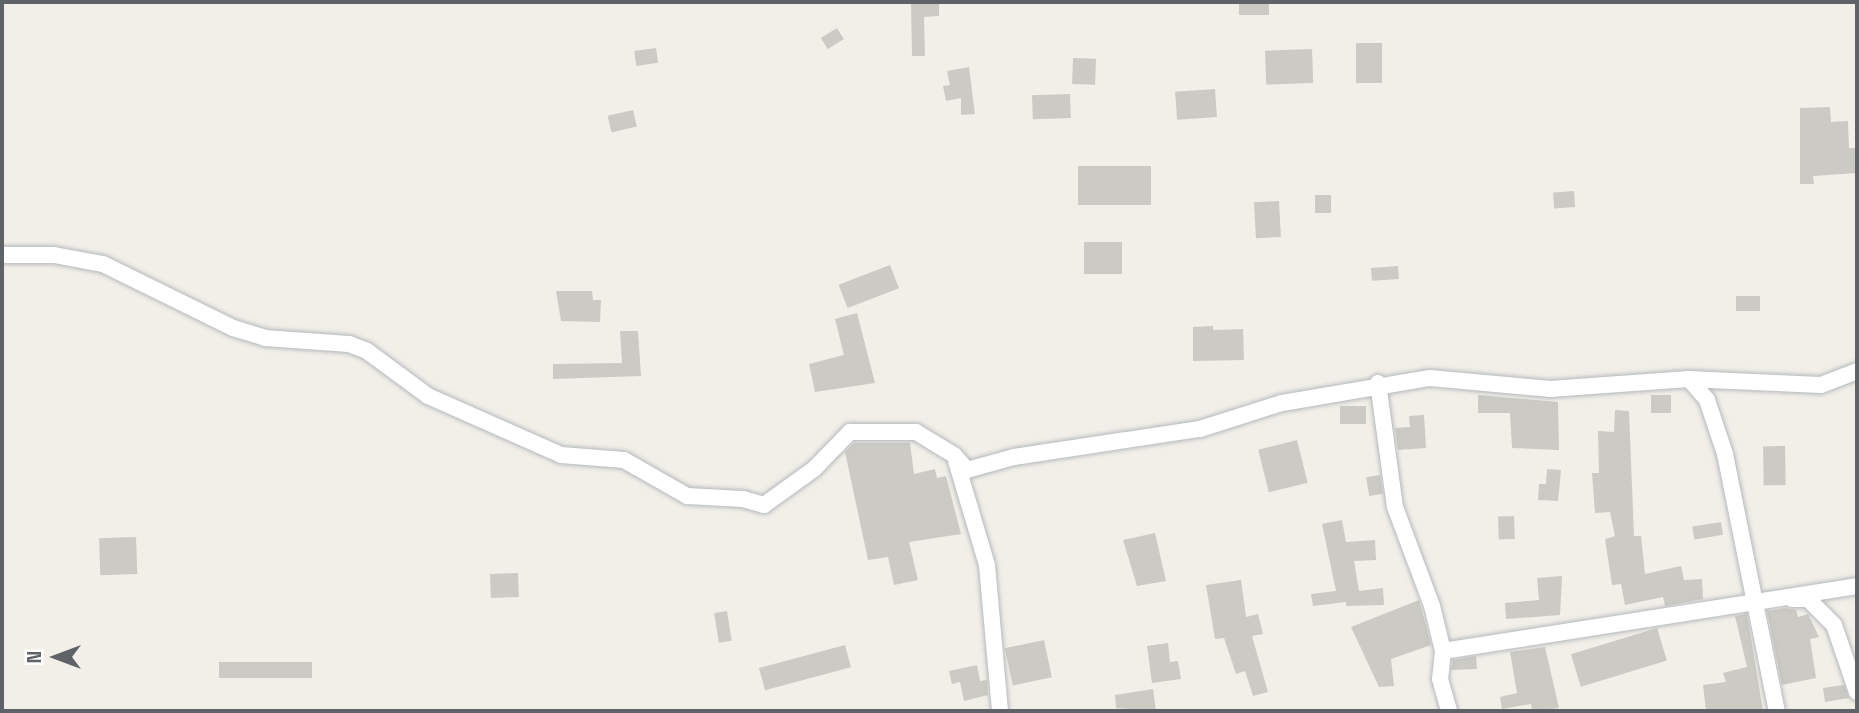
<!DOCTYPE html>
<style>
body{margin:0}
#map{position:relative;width:1859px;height:713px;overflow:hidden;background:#f1efe8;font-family:"Space Grotesk",sans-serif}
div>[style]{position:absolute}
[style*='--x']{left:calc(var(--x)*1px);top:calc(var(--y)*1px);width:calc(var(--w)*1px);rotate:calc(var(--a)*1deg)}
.building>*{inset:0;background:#cccac5;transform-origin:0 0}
.roads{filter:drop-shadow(0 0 2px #b5b8bc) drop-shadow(0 0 2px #b5b8bc)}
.street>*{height:16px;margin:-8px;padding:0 8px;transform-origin:8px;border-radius:8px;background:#fff}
span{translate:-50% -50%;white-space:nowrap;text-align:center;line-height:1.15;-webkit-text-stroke:5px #fff;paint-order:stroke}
.frame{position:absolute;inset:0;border:4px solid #5f6368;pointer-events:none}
.north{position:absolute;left:21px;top:622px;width:70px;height:70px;-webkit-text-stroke:5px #fff;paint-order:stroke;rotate:270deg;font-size:19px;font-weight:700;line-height:28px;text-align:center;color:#5f6368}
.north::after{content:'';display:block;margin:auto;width:24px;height:32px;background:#5f6368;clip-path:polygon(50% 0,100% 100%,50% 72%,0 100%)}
</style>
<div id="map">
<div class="building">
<i style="clip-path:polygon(911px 2px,939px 2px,939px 16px,924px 17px,925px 56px,912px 56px)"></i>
<i style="left:1269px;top:2px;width:13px;height:30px;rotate:90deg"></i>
<i style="left:837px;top:28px;width:13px;height:19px;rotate:58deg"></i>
<i style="left:1356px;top:43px;width:26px;height:40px"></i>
<i style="left:656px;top:48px;width:15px;height:22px;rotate:82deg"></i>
<i style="left:1312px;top:49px;width:34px;height:47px;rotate:88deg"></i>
<i style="left:1073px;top:58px;width:23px;height:26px;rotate:2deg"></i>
<i style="clip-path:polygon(969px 67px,975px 114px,961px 115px,961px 98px,946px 101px,943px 86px,950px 85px,947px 71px)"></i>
<i style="left:1215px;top:89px;width:28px;height:40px;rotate:86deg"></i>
<i style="left:1070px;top:94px;width:24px;height:38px;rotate:88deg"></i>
<i style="clip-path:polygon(1830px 107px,1831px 122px,1848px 121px,1849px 148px,1855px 148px,1857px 173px,1813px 176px,1814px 184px,1800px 184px,1800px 108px)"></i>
<i style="left:633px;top:110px;width:17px;height:26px;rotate:77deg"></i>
<i style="left:1078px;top:166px;width:73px;height:39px"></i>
<i style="left:1574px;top:191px;width:16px;height:21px;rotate:86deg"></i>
<i style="left:1315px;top:195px;width:16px;height:18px"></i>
<i style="left:1279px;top:201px;width:36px;height:25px;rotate:87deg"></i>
<i style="left:1122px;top:242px;width:32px;height:38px;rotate:90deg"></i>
<i style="left:890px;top:265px;width:25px;height:55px;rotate:69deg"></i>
<i style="left:1398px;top:266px;width:13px;height:27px;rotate:86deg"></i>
<i style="clip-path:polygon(556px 291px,592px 291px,593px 300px,601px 300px,600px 322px,561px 321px)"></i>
<i style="left:1760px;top:296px;width:15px;height:24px;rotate:90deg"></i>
<i style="clip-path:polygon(857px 313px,875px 383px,815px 392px,809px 364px,844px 355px,835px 319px)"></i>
<i style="clip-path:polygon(1213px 326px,1213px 330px,1243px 329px,1244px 360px,1193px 361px,1193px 327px)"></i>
<i style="clip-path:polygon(620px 331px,638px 331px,641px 376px,553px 379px,553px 364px,622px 363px)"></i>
<i style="clip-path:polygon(1478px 395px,1558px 402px,1559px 450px,1512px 448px,1510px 413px,1478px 413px)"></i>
<i style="left:1651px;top:395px;width:20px;height:18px"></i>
<i style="left:1340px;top:406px;width:26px;height:18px"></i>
<i style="clip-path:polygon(1615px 410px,1629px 411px,1634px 536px,1641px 536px,1645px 574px,1681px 566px,1684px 580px,1702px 579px,1703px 599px,1665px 606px,1663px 597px,1625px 605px,1621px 584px,1612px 585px,1605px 539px,1615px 536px,1610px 512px,1595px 513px,1592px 473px,1599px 473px,1598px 431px,1614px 432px)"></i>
<i style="clip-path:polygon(1424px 415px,1426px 448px,1398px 450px,1395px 428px,1410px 427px,1409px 416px)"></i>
<i style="left:1297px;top:440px;width:44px;height:40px;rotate:76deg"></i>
<i style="clip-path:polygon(854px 443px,910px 443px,914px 474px,935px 469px,937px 478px,946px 476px,961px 534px,909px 542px,918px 580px,894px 585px,888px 557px,868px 560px,845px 452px)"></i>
<i style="left:1785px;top:446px;width:39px;height:22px;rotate:89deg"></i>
<i style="clip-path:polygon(1547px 469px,1561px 470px,1558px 501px,1538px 500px,1539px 484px,1546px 484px)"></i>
<i style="left:1380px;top:475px;width:19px;height:14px;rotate:81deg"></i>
<i style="left:1514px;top:516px;width:23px;height:16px;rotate:88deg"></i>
<i style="clip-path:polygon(1342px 520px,1346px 542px,1375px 540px,1376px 560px,1354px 561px,1359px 591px,1383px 588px,1384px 605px,1346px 606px,1346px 602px,1313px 606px,1311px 594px,1336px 591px,1322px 524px)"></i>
<i style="left:1721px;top:522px;width:13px;height:29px;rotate:81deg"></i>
<i style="clip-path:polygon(1155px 533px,1166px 581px,1137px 586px,1123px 540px)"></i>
<i style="left:136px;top:537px;width:37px;height:37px;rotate:88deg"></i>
<i style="left:518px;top:573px;width:24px;height:28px;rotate:88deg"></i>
<i style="clip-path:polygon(1562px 576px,1560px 615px,1506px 619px,1505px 603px,1539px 600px,1537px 578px)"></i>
<i style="clip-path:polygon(1241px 580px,1246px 617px,1258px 614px,1263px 634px,1252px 636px,1268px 692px,1253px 696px,1245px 671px,1236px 674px,1224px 638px,1215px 639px,1206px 585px)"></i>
<i style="clip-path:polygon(1419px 600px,1431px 645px,1391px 659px,1394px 686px,1379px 687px,1351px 627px)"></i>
<i style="clip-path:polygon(1786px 608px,1796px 610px,1798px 617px,1808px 614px,1819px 637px,1810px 639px,1816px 678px,1782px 685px,1767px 611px)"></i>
<i style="left:727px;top:611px;width:30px;height:13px;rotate:81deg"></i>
<i style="clip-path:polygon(1747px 614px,1763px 711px,1706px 711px,1703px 685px,1726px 682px,1723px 673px,1747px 667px,1735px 616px)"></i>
<i style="left:1657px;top:628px;width:34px;height:90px;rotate:73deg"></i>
<i style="left:1044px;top:640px;width:38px;height:40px;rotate:78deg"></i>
<i style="clip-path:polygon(1168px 643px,1170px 662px,1178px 661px,1181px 679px,1152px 683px,1147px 646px)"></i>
<i style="left:845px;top:645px;width:23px;height:89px;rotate:75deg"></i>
<i style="clip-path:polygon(1545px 647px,1559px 708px,1532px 711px,1531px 704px,1502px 709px,1500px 697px,1517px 693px,1510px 652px)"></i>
<i style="clip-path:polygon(1476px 656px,1477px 669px,1451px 670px,1453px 660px)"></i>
<i style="left:312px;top:662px;width:16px;height:93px;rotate:90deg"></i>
<i style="clip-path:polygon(977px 665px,980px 681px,987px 680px,988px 695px,964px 701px,960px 682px,952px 684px,949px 671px)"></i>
<i style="clip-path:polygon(1844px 685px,1849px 698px,1825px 702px,1823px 688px)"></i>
<i style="clip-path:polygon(1153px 689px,1156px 711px,1116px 708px,1115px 695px)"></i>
</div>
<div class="roads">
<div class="street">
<i style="--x:2;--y:255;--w:52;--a:0"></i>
<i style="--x:54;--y:255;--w:50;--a:10.4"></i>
<i style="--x:103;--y:264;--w:145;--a:26.2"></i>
<i style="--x:233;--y:328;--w:34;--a:17"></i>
<i style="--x:265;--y:338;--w:84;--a:4.1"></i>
<i style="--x:349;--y:344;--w:19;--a:21"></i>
<i style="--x:367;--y:351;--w:76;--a:36.4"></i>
<i style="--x:428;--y:396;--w:145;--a:23.9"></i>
<i style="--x:561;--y:455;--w:63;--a:4.5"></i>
<i style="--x:624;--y:460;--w:73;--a:29.7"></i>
<i style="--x:687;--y:496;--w:56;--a:3.1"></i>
<i style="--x:743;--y:499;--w:22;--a:16"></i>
<i style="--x:764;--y:505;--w:62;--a:-35.8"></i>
<i style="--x:814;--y:469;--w:52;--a:-45.8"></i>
<i style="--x:850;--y:432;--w:66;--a:0"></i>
<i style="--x:916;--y:432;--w:44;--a:31.2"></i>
<i style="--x:954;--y:455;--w:20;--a:49"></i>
<i style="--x:967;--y:470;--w:49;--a:-15.5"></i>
<i style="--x:1014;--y:457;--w:188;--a:-8.6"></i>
<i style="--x:1200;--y:429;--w:86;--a:-17.6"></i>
<i style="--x:1282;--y:403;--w:150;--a:-9.6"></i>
<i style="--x:1430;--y:378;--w:121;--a:5.2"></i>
<i style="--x:1550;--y:389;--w:139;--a:-4.1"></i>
<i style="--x:1689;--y:379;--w:132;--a:2.6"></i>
<i style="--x:1821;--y:385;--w:39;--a:-21"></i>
<i style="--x:1689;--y:379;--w:28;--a:49"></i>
<i style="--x:1707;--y:400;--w:57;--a:71.6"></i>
<i style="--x:1725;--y:454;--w:262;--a:78.6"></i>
<i style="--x:1378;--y:383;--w:125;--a:82.2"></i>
<i style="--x:1395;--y:507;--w:106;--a:69.5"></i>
<i style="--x:1432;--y:606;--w:46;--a:76.3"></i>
<i style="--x:1443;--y:651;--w:28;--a:96"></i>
<i style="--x:1440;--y:679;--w:33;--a:74"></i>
<i style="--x:956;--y:461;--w:109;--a:73.4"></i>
<i style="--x:987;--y:565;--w:147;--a:84.9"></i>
<i style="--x:1792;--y:599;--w:16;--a:0"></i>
<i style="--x:1808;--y:599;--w:37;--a:45"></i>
<i style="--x:1834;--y:625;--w:71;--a:71.1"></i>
<i style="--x:1443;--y:651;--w:419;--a:-8.9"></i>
</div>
</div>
<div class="frame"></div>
<div class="north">N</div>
</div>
